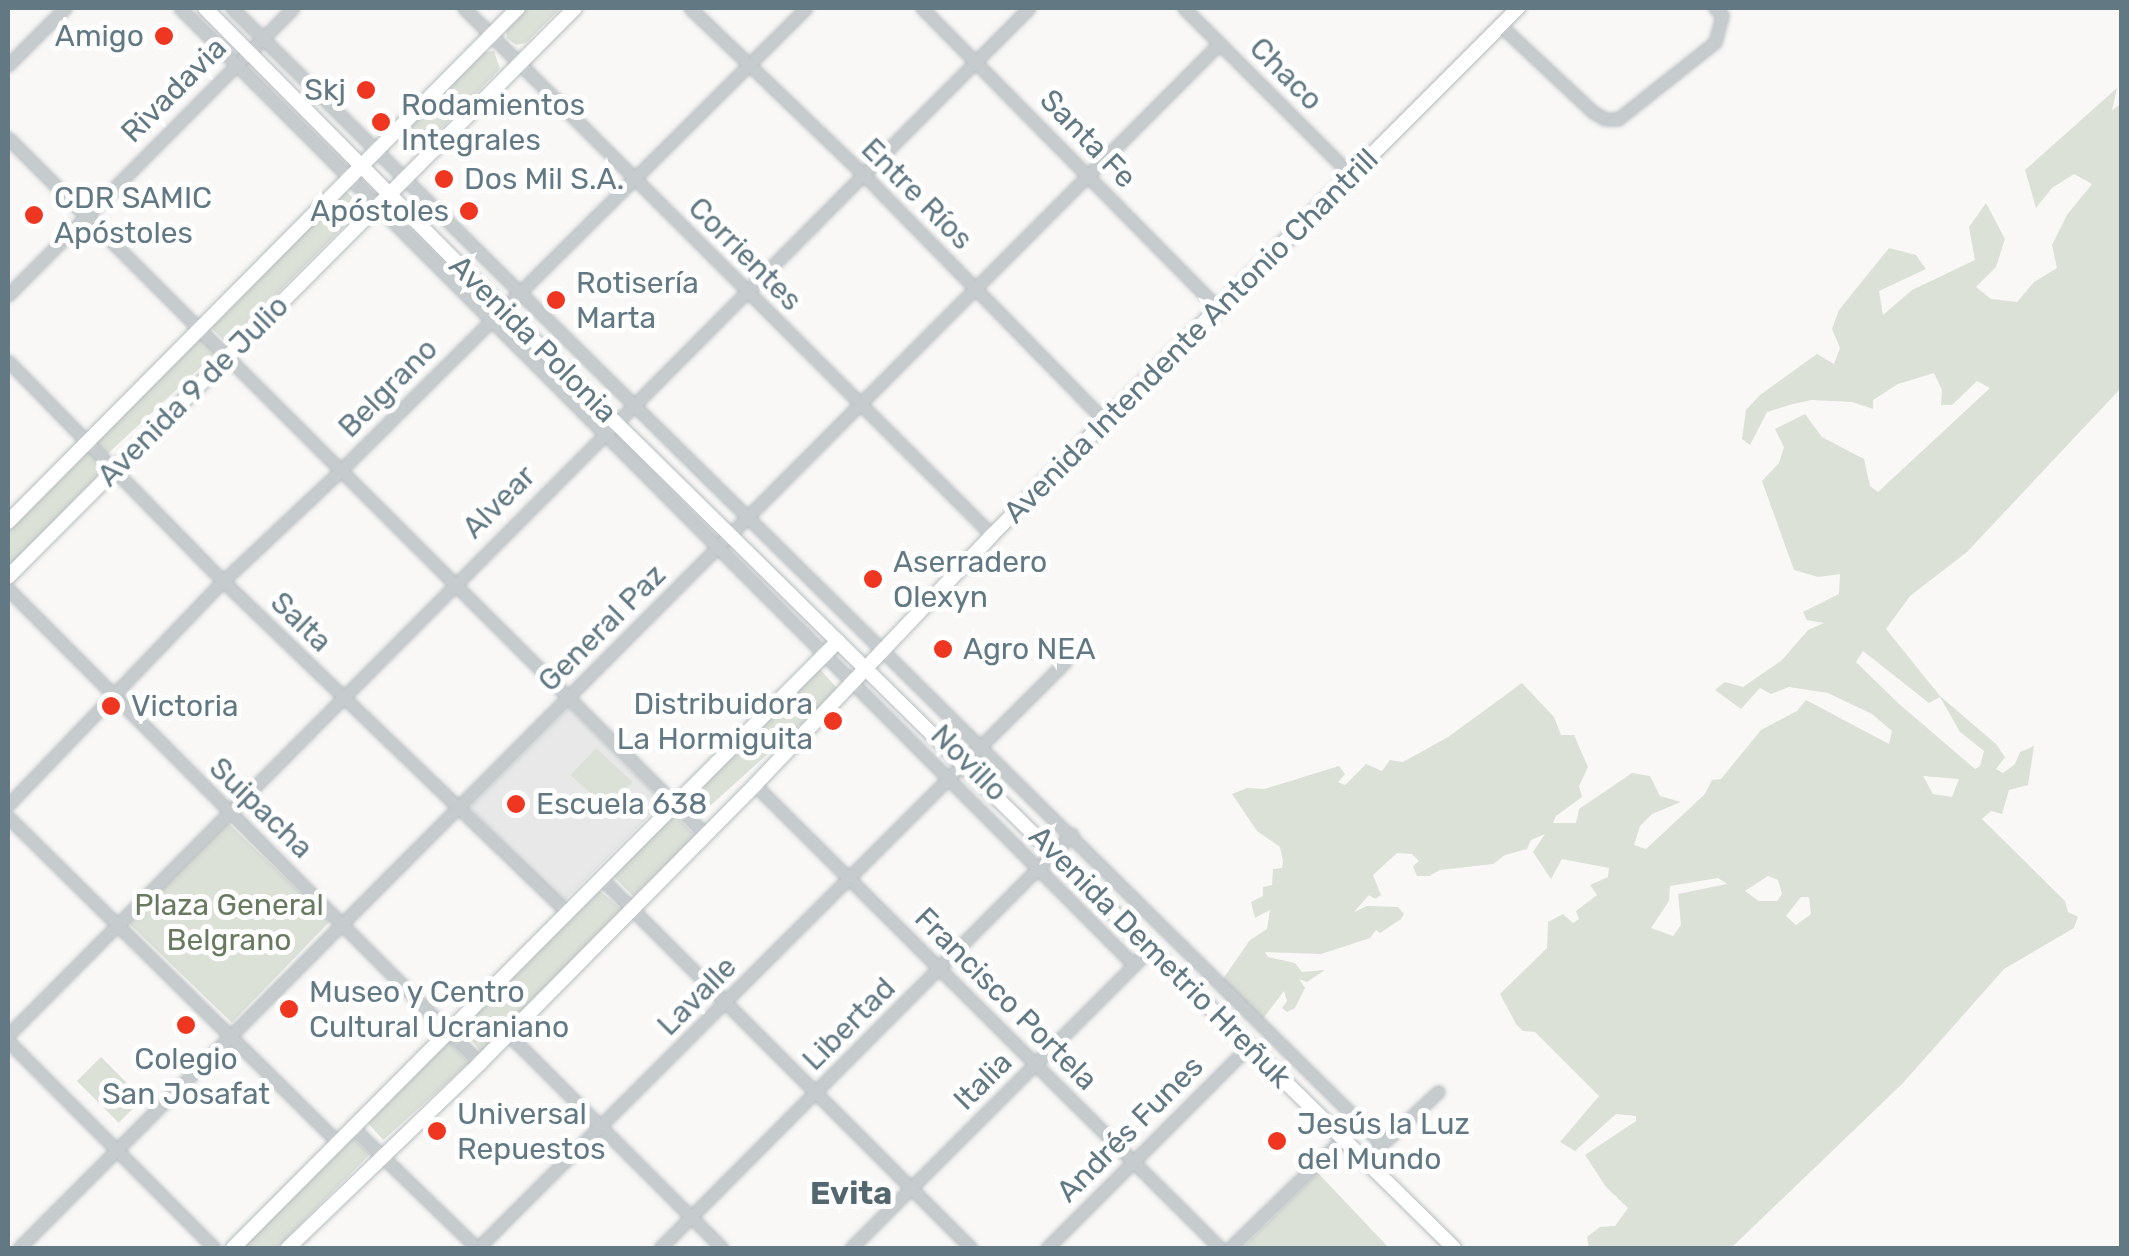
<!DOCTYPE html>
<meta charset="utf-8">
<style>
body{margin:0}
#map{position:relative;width:2129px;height:1256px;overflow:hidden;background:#f9f8f6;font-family:Rubik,sans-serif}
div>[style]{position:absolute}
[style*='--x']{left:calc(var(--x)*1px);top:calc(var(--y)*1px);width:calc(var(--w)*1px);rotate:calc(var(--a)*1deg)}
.built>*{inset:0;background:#e7e8e7;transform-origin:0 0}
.green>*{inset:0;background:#dbe1d7;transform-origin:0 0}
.roads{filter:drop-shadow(0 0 2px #b7bdc0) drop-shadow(0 0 2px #b7bdc0)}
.minor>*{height:11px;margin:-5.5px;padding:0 5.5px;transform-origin:5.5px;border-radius:5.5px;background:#c6cbce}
.major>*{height:14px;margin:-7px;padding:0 7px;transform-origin:7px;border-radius:7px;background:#fff}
.dots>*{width:28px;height:28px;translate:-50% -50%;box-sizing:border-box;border:5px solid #fff;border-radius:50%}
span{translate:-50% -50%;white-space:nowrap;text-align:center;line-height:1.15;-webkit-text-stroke:10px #fff;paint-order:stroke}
.poi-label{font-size:30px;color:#627983}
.right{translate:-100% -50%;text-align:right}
.left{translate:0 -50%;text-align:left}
.street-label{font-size:30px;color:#627983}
.park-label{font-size:30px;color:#697a61}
.neighbourhood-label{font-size:32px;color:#54666e;font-weight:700}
.frame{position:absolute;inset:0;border:10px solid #627983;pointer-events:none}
</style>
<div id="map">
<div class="built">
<i style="left:569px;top:708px;width:133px;height:141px;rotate:45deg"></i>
</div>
<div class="green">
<i style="clip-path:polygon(527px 8px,561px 8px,526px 43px,516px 45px,507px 38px,506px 28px)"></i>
<i style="clip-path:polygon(494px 51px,500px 69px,419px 151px,409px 153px,400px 146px,399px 136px,484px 52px)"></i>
<i style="clip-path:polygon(evenodd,2117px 88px,2112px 110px,2121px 104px,2121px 388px,1967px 552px,1910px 596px,1886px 629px,1940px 696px,1996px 744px,2005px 757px,1996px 769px,2003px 773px,2015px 764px,2020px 752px,2034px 746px,2028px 785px,2009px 790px,2002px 814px,1991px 811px,1982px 819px,2065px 901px,2068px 912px,2078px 917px,2074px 928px,2004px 969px,1903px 1083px,1731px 1248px,1589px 1248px,1587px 1237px,1600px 1227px,1615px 1226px,1628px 1208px,1606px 1187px,1585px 1155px,1636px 1121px,1636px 1116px,1616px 1114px,1575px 1151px,1560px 1142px,1599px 1096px,1535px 1032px,1523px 1031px,1516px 1024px,1500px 994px,1547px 948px,1548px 922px,1563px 914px,1573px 923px,1579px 919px,1576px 911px,1597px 895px,1590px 885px,1608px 877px,1609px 868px,1562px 859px,1551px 879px,1533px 852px,1545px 834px,1531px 840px,1527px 849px,1505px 855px,1493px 864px,1440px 870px,1429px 876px,1417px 876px,1413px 866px,1419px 861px,1412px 854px,1397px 853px,1373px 875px,1381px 895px,1375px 899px,1369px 895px,1354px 912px,1367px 906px,1398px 907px,1404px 914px,1401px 919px,1380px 933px,1376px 930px,1370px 938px,1321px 954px,1265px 952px,1268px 957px,1295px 963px,1302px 972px,1325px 970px,1307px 982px,1299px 979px,1305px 988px,1295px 1008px,1287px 1012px,1282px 1008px,1287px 1001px,1284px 991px,1262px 1020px,1239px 1001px,1227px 1001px,1218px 986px,1250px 940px,1267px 929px,1270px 910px,1255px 918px,1251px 902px,1263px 896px,1263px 887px,1272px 885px,1273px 869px,1282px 868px,1283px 861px,1280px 847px,1257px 831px,1232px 794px,1247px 788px,1264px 789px,1339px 766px,1345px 774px,1338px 782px,1345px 785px,1366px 764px,1382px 771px,1390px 760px,1403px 762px,1448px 737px,1522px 683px,1554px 717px,1561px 735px,1574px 735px,1588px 767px,1579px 786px,1582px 797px,1556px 816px,1553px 823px,1576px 823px,1579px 809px,1632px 773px,1650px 776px,1660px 796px,1681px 802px,1652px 814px,1640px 826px,1634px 845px,1646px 849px,1705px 794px,1712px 780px,1721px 779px,1761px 730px,1797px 711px,1806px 700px,1889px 744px,1892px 731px,1872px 714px,1828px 693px,1789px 687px,1771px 694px,1760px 688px,1741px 709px,1715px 690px,1725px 682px,1743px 687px,1782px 660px,1808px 630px,1824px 623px,1807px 620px,1803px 612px,1839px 594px,1840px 574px,1818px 577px,1794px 570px,1762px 481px,1779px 463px,1784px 447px,1775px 429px,1805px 414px,1822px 437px,1864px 459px,1870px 486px,1878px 492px,1990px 388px,1977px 381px,1952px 405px,1941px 405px,1942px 390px,1934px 373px,1898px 384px,1873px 400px,1873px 409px,1852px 402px,1812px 400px,1793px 404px,1767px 412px,1750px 445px,1742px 439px,1746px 410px,1760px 395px,1817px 354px,1834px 364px,1840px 348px,1832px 329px,1839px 310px,1889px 248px,1916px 255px,1926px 269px,1879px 291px,1883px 315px,1912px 290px,1975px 260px,1969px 227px,1986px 203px,2005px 239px,1996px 267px,1976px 287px,1991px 299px,2017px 302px,2034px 282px,2057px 268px,2052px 245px,2067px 215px,2092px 184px,2074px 174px,2052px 188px,2036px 208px,2025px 170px,2117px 88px,1863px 651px,1929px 703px,1940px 697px,1960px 732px,1984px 751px,1980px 766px,1975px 769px,1898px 703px,1856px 662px,1863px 651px,2117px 88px,1923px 776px,1959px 779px,1952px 797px,1933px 794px,1923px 776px,2117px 88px,1768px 876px,1778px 880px,1782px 894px,1777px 901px,1759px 901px,1745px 891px,1768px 876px,2117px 88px,1718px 878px,1727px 884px,1678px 894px,1681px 925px,1673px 936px,1651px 928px,1669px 901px,1670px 886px,1718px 878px,2117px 88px,1801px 897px,1809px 897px,1811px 914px,1796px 925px,1786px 916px,1801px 897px)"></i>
<i style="left:343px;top:188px;width:28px;height:192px;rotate:45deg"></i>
<i style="left:198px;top:334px;width:26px;height:148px;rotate:47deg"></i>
<i style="clip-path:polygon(88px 450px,106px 467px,8px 568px,8px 531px)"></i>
<i style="left:818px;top:667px;width:31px;height:187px;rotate:48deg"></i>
<i style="left:596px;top:748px;width:50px;height:37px;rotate:43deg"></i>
<i style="left:673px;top:813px;width:31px;height:87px;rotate:45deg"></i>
<i style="left:227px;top:822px;width:143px;height:141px;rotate:44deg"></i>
<i style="clip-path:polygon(600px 891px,621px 909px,482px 1053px,461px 1027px)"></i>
<i style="left:448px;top:1040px;width:31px;height:115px;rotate:48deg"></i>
<i style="left:101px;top:1057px;width:59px;height:34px;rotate:45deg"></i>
<i style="clip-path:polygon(351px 1137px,370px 1154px,277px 1248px,242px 1248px)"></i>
<i style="clip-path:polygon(1318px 1173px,1389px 1248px,1242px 1248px)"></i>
</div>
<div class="roads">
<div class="minor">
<i style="--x:180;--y:8;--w:1351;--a:45.09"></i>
<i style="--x:232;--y:8;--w:1616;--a:44.65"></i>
<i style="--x:464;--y:8;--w:746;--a:44.95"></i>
<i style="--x:690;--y:8;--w:243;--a:43.8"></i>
<i style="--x:865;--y:176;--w:343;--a:45.6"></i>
<i style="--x:922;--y:8;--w:420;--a:45.4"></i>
<i style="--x:1184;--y:8;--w:236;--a:45"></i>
<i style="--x:1500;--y:25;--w:127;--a:43.1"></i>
<i style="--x:1593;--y:112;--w:14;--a:30"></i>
<i style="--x:1605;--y:119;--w:13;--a:0"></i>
<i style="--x:1618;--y:119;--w:124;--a:-38.4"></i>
<i style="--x:1715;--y:42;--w:28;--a:-75"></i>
<i style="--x:1722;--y:15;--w:10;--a:-135"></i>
<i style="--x:8;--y:65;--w:81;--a:-45"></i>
<i style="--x:8;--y:138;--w:986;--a:44.96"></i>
<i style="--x:8;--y:295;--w:404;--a:-45.2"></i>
<i style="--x:8;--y:361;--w:308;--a:45.7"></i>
<i style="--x:223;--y:581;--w:477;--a:43.9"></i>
<i style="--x:8;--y:589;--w:669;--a:45.12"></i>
<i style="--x:755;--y:785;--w:656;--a:44.88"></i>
<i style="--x:8;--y:805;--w:310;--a:-46.2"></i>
<i style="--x:223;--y:581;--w:162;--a:-43.2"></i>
<i style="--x:341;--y:470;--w:655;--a:-44.81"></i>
<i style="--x:8;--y:817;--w:462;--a:44.6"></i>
<i style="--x:601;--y:878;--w:523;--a:45"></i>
<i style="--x:8;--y:1035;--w:1448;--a:-45.17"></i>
<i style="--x:509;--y:1035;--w:301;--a:45"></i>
<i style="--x:8;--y:1041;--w:292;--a:45.1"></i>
<i style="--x:353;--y:1128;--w:173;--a:44.1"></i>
<i style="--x:1365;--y:1160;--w:100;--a:-43"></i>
<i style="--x:19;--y:1248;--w:1701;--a:-45.1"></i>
<i style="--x:478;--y:1248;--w:829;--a:-44.95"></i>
<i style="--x:660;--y:1248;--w:584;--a:-45.14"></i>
<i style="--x:851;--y:1248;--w:423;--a:-45"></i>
<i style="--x:1047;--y:1248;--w:286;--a:-45"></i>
<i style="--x:1230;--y:1248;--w:158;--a:-44.2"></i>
</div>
<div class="major">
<i style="--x:205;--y:8;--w:583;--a:45.28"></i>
<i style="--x:615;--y:422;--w:1177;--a:44.55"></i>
<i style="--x:8;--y:522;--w:724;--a:-45.22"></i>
<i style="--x:8;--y:577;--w:803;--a:-45.1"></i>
<i style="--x:233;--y:1248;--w:857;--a:-45.09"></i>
<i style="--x:288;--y:1248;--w:267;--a:-43.9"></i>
<i style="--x:480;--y:1063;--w:391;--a:-45.3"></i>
<i style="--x:755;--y:785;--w:344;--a:-46.5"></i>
<i style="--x:992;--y:535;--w:745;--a:-45.05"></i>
</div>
</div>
<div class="dots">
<i style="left:164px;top:36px;background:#ee3620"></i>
<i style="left:366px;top:90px;background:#ee3620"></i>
<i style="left:381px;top:122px;background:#ee3620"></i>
<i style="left:444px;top:179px;background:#ee3620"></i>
<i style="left:469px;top:211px;background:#ee3620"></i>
<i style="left:34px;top:215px;background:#ee3620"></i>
<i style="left:556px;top:300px;background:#ee3620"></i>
<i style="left:873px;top:579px;background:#ee3620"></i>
<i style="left:943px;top:649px;background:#ee3620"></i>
<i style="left:111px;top:706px;background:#ee3620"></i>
<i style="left:833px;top:721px;background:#ee3620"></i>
<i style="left:516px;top:804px;background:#ee3620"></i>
<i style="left:289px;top:1009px;background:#ee3620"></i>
<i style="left:186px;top:1025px;background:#ee3620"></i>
<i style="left:437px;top:1131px;background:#ee3620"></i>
<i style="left:1277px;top:1141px;background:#ee3620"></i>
</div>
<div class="poi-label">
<span class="right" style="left:144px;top:36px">Amigo</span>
<span class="right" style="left:346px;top:90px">Skj</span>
<span class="left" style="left:401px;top:122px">Rodamientos<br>Integrales</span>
<span class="left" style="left:464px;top:179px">Dos Mil S.A.</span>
<span class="left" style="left:54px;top:215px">CDR SAMIC<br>Apóstoles</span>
<span class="right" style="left:449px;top:211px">Apóstoles</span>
<span class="left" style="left:576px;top:300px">Rotisería<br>Marta</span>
<span class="left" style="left:893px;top:579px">Aserradero<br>Olexyn</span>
<span class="left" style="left:963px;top:649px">Agro NEA</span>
<span class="right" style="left:813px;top:721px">Distribuidora<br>La Hormiguita</span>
<span class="left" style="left:131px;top:706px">Victoria</span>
<span class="left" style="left:536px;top:804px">Escuela 638</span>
<span class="left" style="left:309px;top:1009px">Museo y Centro<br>Cultural Ucraniano</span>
<span style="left:186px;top:1076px">Colegio<br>San Josafat</span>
<span class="left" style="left:457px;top:1131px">Universal<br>Repuestos</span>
<span class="left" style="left:1297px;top:1141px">Jesús la Luz<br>del Mundo</span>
</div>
<div class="street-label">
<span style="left:1286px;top:74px;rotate:45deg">Chaco</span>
<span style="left:174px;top:90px;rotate:-45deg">Rivadavia</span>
<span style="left:1088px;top:139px;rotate:46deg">Santa Fe</span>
<span style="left:917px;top:194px;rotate:45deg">Entre Ríos</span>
<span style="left:745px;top:254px;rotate:45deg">Corrientes</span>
<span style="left:1191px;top:336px;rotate:-45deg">Avenida Intendente Antonio Chantrill</span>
<span style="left:533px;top:339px;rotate:45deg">Avenida Polonia</span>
<span style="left:388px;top:388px;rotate:-45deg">Belgrano</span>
<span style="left:193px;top:391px;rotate:-45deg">Avenida 9 de Julio</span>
<span style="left:499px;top:502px;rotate:-45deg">Alvear</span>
<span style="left:301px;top:622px;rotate:44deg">Salta</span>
<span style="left:602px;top:628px;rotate:-45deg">General Paz</span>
<span style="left:969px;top:763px;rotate:45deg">Novillo</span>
<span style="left:261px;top:808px;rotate:44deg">Suipacha</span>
<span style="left:1160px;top:957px;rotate:45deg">Avenida Demetrio Hreñuk</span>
<span style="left:697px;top:996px;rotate:-45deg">Lavalle</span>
<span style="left:1006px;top:999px;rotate:45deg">Francisco Portela</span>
<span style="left:849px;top:1024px;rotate:-45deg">Libertad</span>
<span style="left:983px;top:1081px;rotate:-45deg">Italia</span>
<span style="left:1130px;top:1129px;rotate:-45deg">Andrés Funes</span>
</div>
<div class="park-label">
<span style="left:229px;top:922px">Plaza General<br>Belgrano</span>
</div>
<div class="neighbourhood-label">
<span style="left:851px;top:1193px">Evita</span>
</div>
<div class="frame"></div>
</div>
